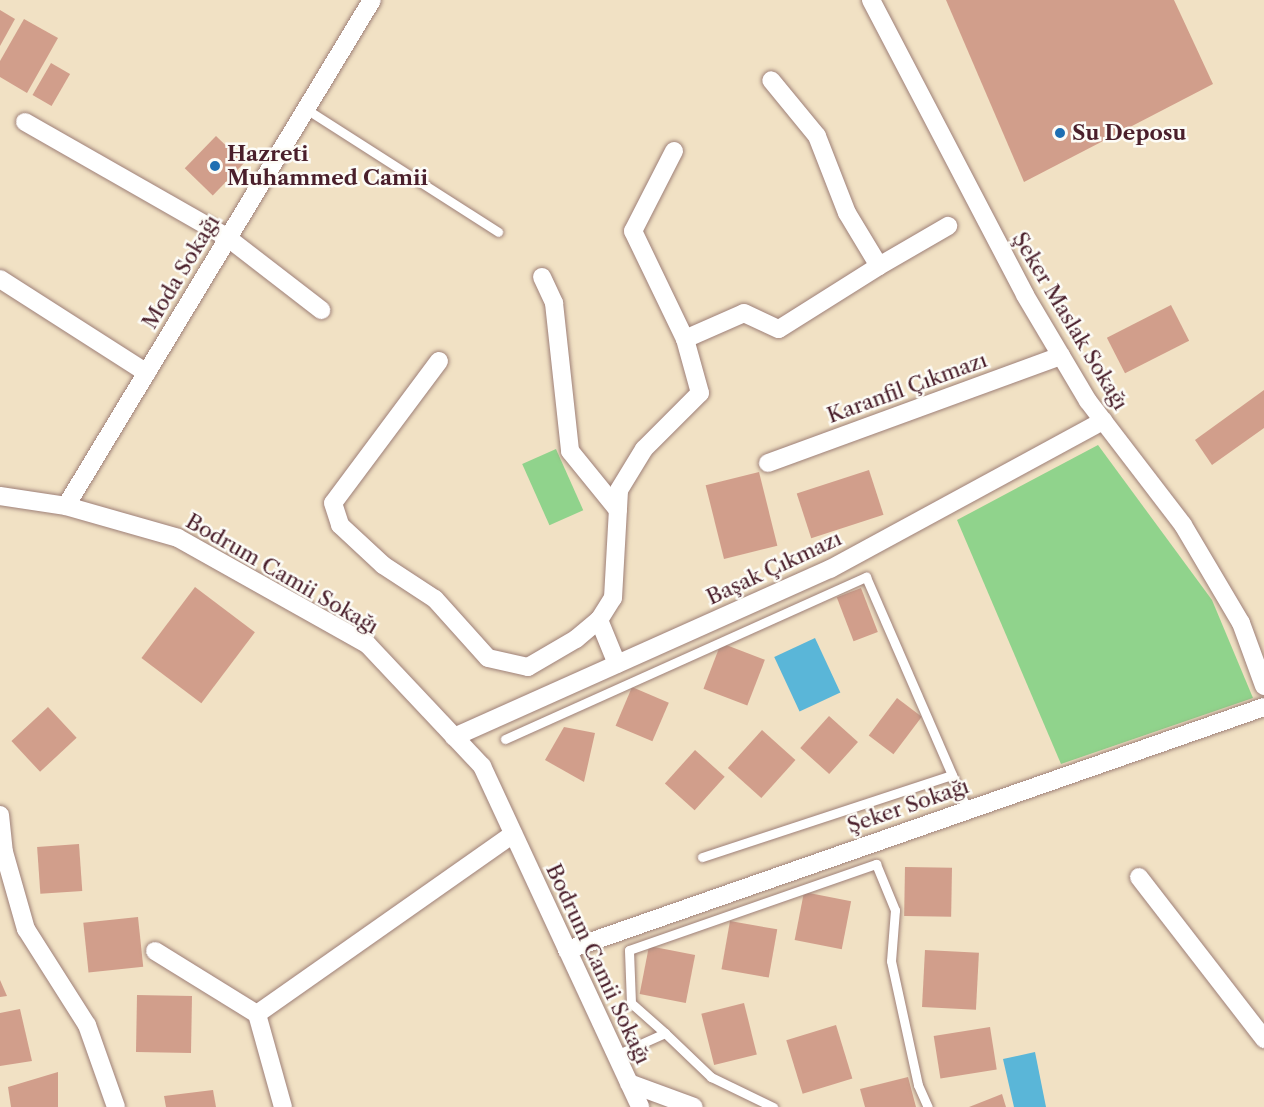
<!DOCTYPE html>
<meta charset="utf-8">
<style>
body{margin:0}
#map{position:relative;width:1264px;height:1107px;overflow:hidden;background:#f1e1c4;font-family:"Libre Caslon Text",serif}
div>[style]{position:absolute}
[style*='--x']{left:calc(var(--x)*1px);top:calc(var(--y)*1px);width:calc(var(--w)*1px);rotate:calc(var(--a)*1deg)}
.green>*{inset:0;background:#90d38c;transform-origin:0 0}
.water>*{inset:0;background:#5ab6d8;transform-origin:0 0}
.building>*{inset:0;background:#d19e8b;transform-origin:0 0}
.roads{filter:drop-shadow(0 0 2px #9e8078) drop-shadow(0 0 2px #9e8078)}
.service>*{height:9px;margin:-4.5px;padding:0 4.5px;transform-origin:4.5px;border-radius:4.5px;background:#fff}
.minor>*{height:18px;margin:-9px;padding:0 9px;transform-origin:9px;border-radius:9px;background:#fff}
.dots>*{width:16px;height:16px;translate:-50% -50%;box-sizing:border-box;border:3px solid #fdfcf7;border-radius:50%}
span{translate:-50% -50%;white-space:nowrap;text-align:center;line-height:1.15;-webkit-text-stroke:5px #fdfcf7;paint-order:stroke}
.poi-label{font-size:21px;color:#4a1f2b;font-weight:700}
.left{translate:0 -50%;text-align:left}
.street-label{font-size:21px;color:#4a1f2b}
</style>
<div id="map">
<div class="green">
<i style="clip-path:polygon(1098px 445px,1212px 600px,1253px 698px,1061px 764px,957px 520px)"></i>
<i style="left:556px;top:449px;width:67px;height:37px;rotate:66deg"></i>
</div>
<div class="water">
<i style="left:815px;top:638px;width:60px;height:45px;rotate:65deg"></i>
<i style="clip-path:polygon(1035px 1052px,1046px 1107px,1014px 1107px,1003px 1059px)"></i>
</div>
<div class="building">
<i style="clip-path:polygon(946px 0,1174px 0,1213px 84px,1024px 182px)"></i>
<i style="clip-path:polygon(0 10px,15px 19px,0 46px)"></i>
<i style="clip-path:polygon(24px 19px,58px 38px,27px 93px,0 77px,0 61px)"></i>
<i style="left:51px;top:63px;width:22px;height:37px;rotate:30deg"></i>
<i style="left:216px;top:136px;width:39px;height:45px;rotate:44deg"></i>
<i style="left:1171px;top:305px;width:40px;height:72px;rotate:63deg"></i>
<i style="clip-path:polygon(1264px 390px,1264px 428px,1212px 465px,1195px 440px)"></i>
<i style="left:869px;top:470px;width:47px;height:76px;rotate:72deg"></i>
<i style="left:759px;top:472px;width:76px;height:55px;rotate:76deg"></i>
<i style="left:195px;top:587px;width:75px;height:89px;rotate:37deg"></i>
<i style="left:861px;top:588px;width:47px;height:26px;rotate:69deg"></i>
<i style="left:721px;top:643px;width:47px;height:49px;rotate:21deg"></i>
<i style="left:632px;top:687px;width:40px;height:42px;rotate:23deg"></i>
<i style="left:897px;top:698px;width:31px;height:47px;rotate:37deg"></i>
<i style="left:48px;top:707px;width:42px;height:50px;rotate:47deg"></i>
<i style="left:829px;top:716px;width:39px;height:43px;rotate:42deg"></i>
<i style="clip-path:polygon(564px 727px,595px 733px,584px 782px,545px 760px)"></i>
<i style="left:762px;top:730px;width:45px;height:51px;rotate:42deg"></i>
<i style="left:695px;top:750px;width:40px;height:45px;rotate:42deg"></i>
<i style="left:79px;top:844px;width:47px;height:42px;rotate:86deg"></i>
<i style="left:905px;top:867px;width:47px;height:49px;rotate:1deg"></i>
<i style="left:804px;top:892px;width:48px;height:49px;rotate:11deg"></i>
<i style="left:138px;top:917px;width:50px;height:55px;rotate:84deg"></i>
<i style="left:730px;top:921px;width:48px;height:49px;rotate:10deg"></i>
<i style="left:649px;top:946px;width:47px;height:49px;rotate:11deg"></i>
<i style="left:925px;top:950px;width:54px;height:57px;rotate:3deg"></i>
<i style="clip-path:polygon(0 980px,7px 996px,0 997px)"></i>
<i style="left:137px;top:995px;width:55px;height:57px;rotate:1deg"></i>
<i style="left:744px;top:1003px;width:53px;height:44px;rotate:76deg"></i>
<i style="clip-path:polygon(20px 1009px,32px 1061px,0 1066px,0 1013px)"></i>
<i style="left:836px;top:1025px;width:56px;height:52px;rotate:73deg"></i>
<i style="left:990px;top:1027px;width:43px;height:57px;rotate:81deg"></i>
<i style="clip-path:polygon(58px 1072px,58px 1107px,11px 1107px,8px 1087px)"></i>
<i style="clip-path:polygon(908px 1077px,916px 1107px,865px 1107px,860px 1089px)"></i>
<i style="clip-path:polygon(213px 1090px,216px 1107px,166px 1107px,164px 1096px)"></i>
<i style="clip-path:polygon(1002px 1094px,1006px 1107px,969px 1107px)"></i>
</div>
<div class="roads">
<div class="service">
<i style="--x:306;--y:109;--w:228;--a:32.6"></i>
<i style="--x:505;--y:739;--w:396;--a:-24.2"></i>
<i style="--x:866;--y:577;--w:253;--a:66.5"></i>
<i style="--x:702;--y:857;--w:263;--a:-18.2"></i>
<i style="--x:665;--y:1033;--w:45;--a:-138.6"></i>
<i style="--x:631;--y:1003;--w:53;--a:-92.2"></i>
<i style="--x:629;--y:950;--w:262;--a:-19.2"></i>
<i style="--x:876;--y:864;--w:50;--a:67.6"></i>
<i style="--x:895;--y:910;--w:51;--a:94.5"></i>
<i style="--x:891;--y:961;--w:127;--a:77.7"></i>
<i style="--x:918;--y:1085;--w:24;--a:66"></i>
<i style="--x:616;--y:1055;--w:54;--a:-24.2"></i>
<i style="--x:665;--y:1033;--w:64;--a:43.7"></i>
<i style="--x:711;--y:1077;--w:69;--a:25.8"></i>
</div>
<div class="minor">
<i style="--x:871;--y:0;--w:333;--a:62.4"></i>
<i style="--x:1025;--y:295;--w:123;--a:59.3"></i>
<i style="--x:1088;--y:401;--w:156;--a:52.5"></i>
<i style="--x:1183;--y:525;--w:114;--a:59.4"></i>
<i style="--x:1241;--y:623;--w:67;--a:69.9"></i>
<i style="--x:25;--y:122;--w:234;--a:29.7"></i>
<i style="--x:228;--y:238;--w:118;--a:37.7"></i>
<i style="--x:674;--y:151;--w:90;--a:117.1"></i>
<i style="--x:633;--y:231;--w:120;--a:64.3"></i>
<i style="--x:879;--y:266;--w:80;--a:-30.1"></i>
<i style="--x:542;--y:277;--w:29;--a:65"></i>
<i style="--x:554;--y:303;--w:149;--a:83.8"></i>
<i style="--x:570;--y:451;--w:76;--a:50.9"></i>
<i style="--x:0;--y:279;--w:174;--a:32.6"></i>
<i style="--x:439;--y:361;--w:177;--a:126.7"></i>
<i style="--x:333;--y:503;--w:23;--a:72"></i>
<i style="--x:340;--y:525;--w:59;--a:42.9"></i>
<i style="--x:383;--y:565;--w:62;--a:33.2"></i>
<i style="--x:435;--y:599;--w:79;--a:48.1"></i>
<i style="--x:488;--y:658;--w:41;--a:12.7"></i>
<i style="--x:528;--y:667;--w:56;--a:-30.3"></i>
<i style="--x:576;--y:639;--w:30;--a:-40"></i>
<i style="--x:768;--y:463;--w:312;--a:-20.1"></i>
<i style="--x:0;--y:496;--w:67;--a:8.6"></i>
<i style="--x:66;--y:506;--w:116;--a:15.9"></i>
<i style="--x:178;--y:538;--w:217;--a:29.3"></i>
<i style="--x:367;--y:644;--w:168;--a:46.7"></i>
<i style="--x:482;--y:766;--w:376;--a:65.1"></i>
<i style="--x:66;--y:506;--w:591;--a:-58.84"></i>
<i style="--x:617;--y:664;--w:48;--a:-112.2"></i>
<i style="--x:599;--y:620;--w:26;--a:-58"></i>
<i style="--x:613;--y:598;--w:108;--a:-86.8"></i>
<i style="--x:619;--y:490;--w:48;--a:-58.6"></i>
<i style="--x:644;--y:449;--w:79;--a:-45"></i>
<i style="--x:700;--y:393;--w:56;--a:-105.5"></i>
<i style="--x:685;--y:339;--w:64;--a:-23.8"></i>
<i style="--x:744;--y:313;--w:38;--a:25"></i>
<i style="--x:779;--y:329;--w:118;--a:-32.2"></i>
<i style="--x:879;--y:266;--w:62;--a:-121.1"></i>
<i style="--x:847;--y:213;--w:83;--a:-111.3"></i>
<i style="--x:817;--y:136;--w:72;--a:-129.4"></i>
<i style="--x:454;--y:737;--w:412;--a:-24.1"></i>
<i style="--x:830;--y:569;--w:311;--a:-28.5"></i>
<i style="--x:0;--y:815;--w:37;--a:84"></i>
<i style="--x:4;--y:852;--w:80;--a:74.1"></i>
<i style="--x:26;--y:929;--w:114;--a:57.6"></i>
<i style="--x:87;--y:1025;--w:87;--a:70.5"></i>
<i style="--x:1139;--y:877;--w:205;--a:52.3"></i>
<i style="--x:567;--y:950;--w:738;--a:-19.22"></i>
<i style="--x:155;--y:951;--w:120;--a:31.7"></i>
<i style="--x:257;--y:1014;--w:97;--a:74.4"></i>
<i style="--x:257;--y:1014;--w:313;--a:-35.1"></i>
<i style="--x:629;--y:1083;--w:69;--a:20.3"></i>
</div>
</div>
<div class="dots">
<i style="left:1060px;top:133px;background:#1f6fb2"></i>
<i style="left:215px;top:166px;background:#1f6fb2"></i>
</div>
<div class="poi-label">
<span class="left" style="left:1072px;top:133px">Su Deposu</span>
<span class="left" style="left:227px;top:166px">Hazreti<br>Muhammed Camii</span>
</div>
<div class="street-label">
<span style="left:181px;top:272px;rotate:-59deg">Moda Sokağı</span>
<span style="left:1070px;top:321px;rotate:59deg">Şeker Maslak Sokağı</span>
<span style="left:907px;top:388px;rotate:-20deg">Karanfil Çıkmazı</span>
<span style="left:774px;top:568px;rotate:-25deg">Başak Çıkmazı</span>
<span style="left:282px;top:574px;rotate:30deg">Bodrum Camii Sokağı</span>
<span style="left:908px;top:806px;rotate:-19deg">Şeker Sokağı</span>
<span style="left:598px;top:964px;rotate:65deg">Bodrum Camii Sokağı</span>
</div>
</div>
